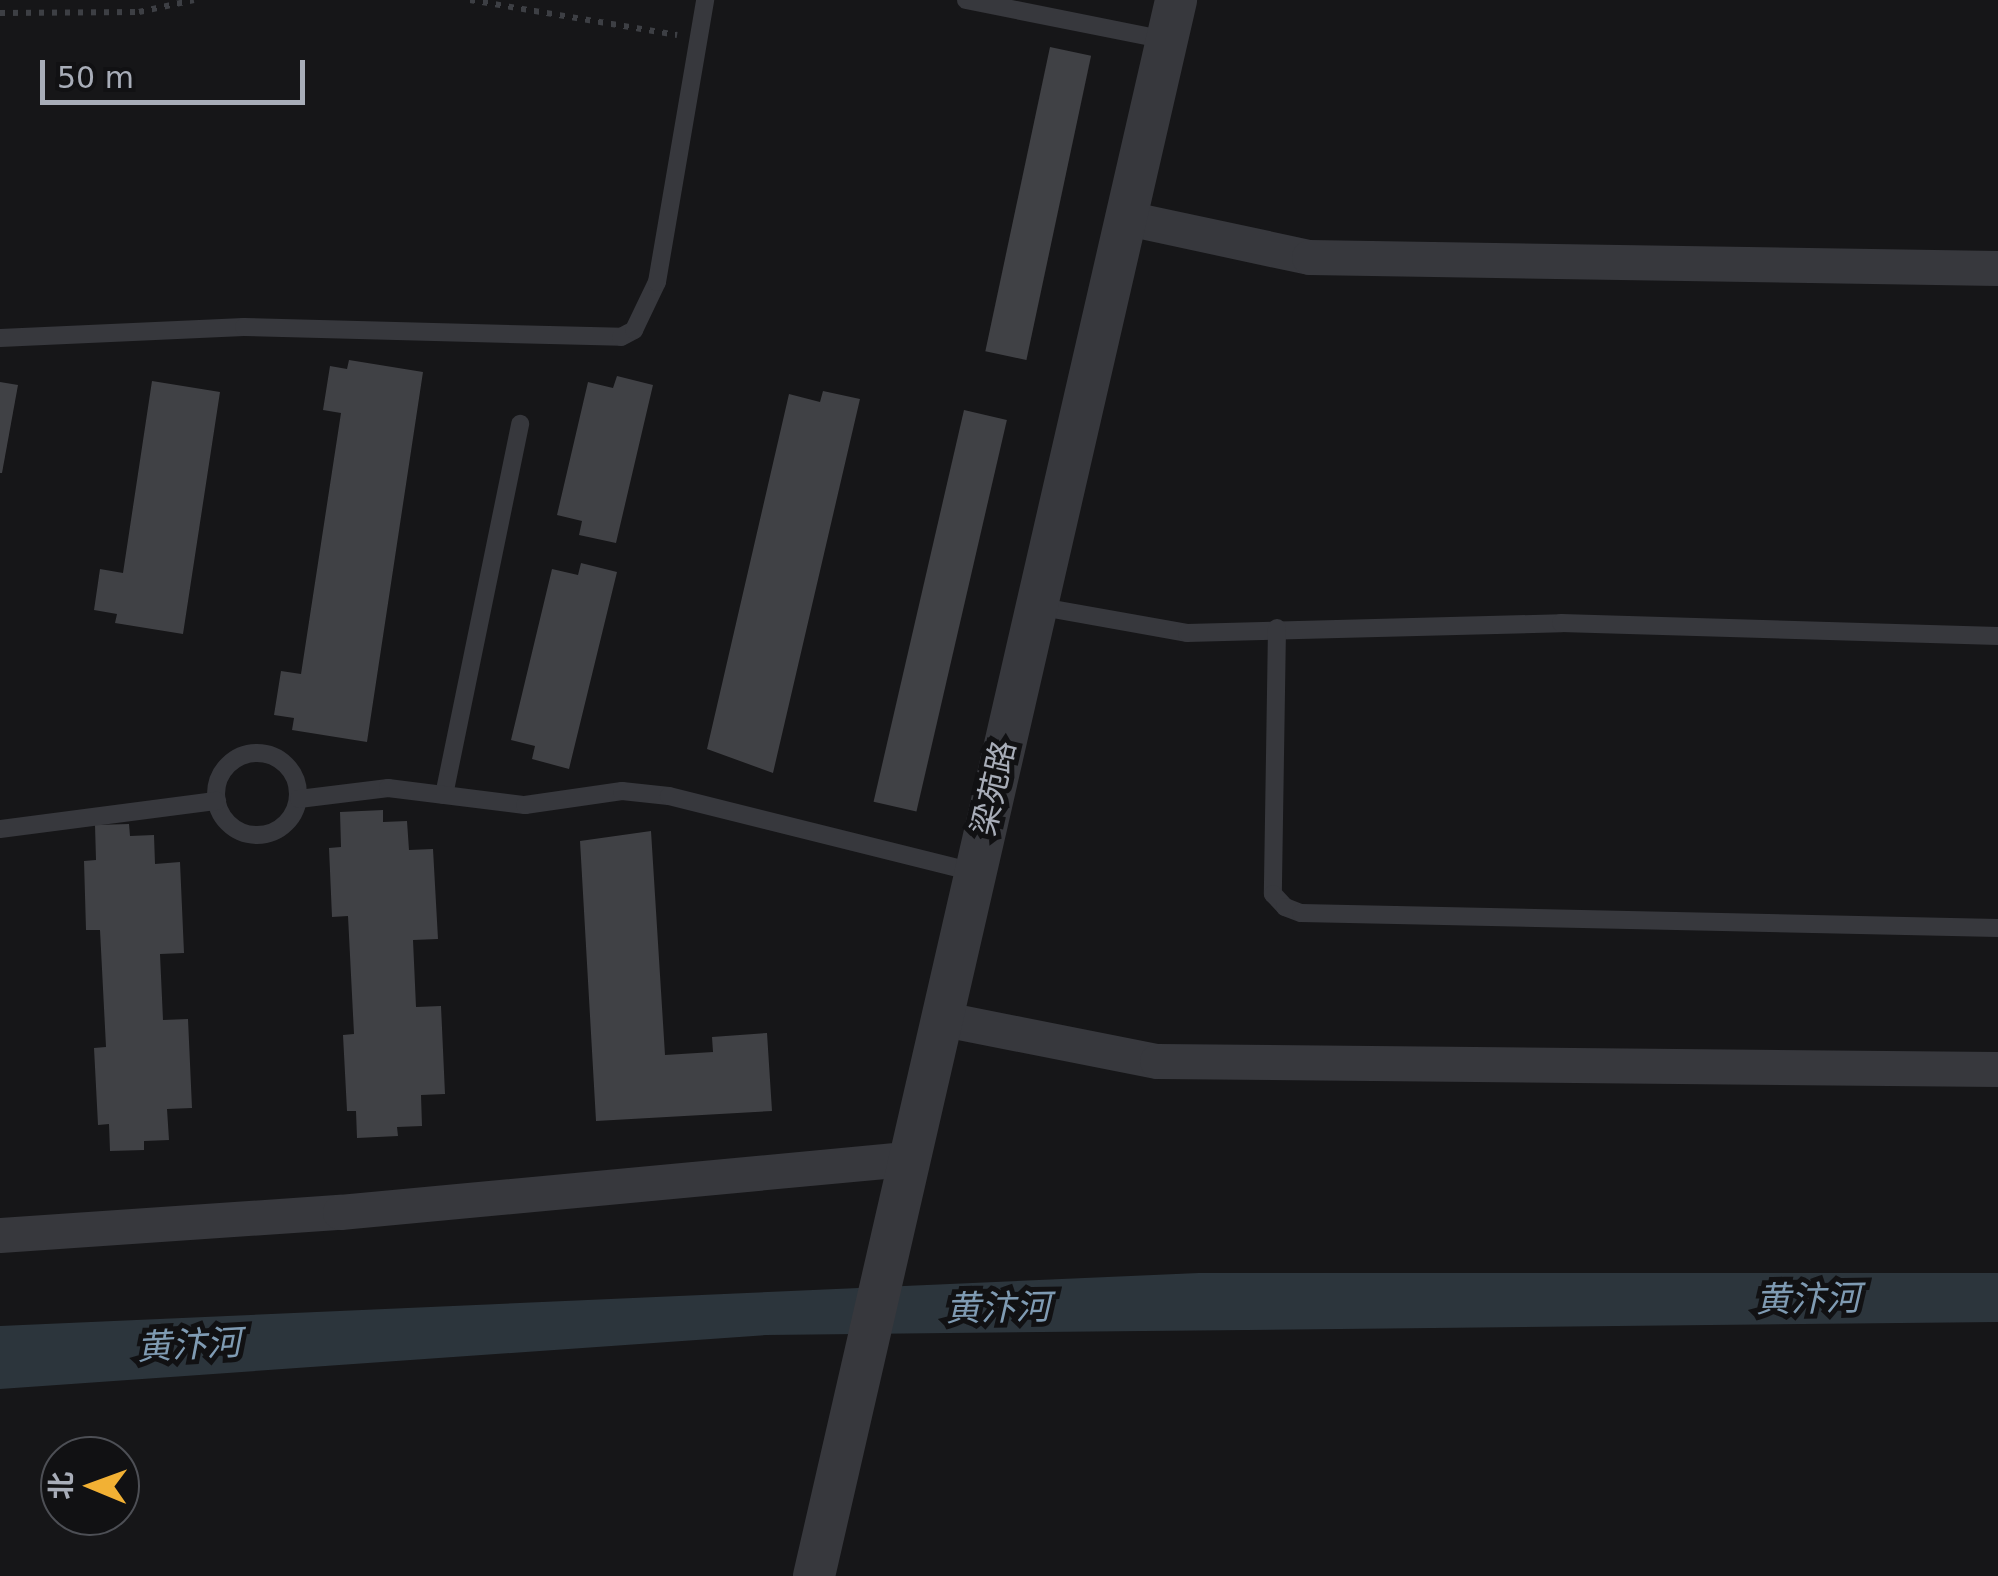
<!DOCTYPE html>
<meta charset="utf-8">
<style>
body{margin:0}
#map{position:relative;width:1998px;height:1576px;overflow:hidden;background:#161618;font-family:"DejaVu Sans","Noto Sans SC",sans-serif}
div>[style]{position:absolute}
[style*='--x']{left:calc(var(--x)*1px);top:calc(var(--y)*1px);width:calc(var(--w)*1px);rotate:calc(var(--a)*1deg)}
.water>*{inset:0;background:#2c353c}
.building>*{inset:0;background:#404145;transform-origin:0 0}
.path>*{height:6px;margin-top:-3px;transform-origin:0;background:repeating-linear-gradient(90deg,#3d3f44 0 5px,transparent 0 13px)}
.service>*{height:18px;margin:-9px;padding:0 9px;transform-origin:9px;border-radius:9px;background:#37383d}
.service>.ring{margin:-9px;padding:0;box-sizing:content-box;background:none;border:18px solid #37383d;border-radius:50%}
.minor>*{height:35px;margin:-17.5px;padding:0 17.5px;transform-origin:17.5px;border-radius:17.5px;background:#37383d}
.tertiary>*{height:42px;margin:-21px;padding:0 21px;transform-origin:21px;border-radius:21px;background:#37383d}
span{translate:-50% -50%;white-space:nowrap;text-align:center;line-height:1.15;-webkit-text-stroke:10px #111113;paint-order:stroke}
.street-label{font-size:32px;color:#a8adb8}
.water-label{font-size:35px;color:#7f9bb3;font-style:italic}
.north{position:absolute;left:40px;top:1436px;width:100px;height:100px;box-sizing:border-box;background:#111113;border:2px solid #4d4f55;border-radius:50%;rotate:271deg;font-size:28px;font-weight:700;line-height:40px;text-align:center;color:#a8adb8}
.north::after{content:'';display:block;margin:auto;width:35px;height:45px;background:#f2b134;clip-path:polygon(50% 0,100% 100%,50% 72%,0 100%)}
.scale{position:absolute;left:40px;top:60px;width:265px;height:45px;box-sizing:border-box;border:5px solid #a8adb8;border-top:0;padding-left:12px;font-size:30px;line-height:35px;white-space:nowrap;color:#a8adb8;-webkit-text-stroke:8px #111113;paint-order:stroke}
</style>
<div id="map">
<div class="water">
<i style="clip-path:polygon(1199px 1273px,1998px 1273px,1998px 1322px,766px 1335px,0 1389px,0 1326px)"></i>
</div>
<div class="building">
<i style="left:1050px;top:47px;width:42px;height:311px;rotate:12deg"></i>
<i style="clip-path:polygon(349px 360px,423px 372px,367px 742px,292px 730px,294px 718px,274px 715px,281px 671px,301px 674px,341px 413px,323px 410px,330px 366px,347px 369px)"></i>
<i style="clip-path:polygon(617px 376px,653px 385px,616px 543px,579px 535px,582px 521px,557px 515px,588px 382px,613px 388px)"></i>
<i style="clip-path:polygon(152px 381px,220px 392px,183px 634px,115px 623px,117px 614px,94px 610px,100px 569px,123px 573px)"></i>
<i style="clip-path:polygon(0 382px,18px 385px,2px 473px,0 473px)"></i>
<i style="clip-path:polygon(823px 391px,860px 399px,773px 773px,707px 749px,789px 394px,820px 402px)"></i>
<i style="left:964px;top:410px;width:44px;height:402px;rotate:13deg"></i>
<i style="clip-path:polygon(581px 563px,617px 572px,569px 769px,532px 759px,535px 746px,511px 740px,552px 569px,578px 575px)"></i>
<i style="clip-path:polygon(383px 810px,383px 822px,407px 821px,409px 850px,433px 849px,438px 939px,413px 940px,416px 1007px,441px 1006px,445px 1094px,421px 1095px,422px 1126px,397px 1127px,398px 1136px,357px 1138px,356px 1111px,347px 1111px,343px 1035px,354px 1034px,348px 916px,332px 917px,329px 848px,341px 847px,340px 812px)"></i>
<i style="clip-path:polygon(129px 824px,130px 836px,154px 835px,155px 864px,180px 862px,184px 953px,160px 954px,163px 1020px,188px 1019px,192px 1108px,167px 1109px,169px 1140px,144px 1141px,144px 1150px,110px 1151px,109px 1124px,98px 1125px,94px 1048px,106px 1047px,100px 930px,86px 930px,84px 861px,96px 860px,95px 825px)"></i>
<i style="clip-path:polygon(651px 831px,665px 1055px,713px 1052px,712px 1037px,767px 1033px,772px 1111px,596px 1121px,580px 841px)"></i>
</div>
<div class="path">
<i style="--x:470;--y:0;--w:210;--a:9.6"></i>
<i style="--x:0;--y:13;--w:139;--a:-0.4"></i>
<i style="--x:139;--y:12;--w:56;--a:-12.3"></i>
</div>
<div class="service">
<i style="--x:966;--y:0;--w:204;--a:11.3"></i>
<i style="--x:0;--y:338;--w:244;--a:-2.6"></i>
<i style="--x:244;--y:327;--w:377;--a:1.5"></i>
<i style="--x:621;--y:337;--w:15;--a:-28"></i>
<i style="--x:634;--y:330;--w:53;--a:-64.4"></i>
<i style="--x:657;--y:282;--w:286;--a:-80.3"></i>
<i style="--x:1036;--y:606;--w:153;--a:10.1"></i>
<i style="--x:1187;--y:633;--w:374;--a:-1.5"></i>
<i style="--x:1561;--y:623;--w:437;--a:1.7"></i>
<i style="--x:1277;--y:628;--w:266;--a:90.9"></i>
<i style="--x:1273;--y:894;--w:18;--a:47"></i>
<i style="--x:1285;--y:907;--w:17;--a:21"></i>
<i style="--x:1301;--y:913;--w:697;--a:1.23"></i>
<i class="ring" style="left:216px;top:753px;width:64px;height:64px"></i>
<i style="--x:444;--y:795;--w:379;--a:-78.4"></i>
<i style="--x:299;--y:799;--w:90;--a:-7"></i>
<i style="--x:388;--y:788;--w:138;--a:7.1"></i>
<i style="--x:525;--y:805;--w:98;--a:-8.2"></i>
<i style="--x:622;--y:791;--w:47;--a:6.1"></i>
<i style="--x:669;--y:796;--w:314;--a:14"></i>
<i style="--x:0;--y:829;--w:219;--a:-7.4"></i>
</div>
<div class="minor">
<i style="--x:1127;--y:218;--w:186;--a:12.1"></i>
<i style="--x:1309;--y:257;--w:689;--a:0.91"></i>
<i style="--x:939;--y:1018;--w:222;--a:11.2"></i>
<i style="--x:1157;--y:1061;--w:841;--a:0.55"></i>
<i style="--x:0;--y:1235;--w:341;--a:-3.9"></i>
<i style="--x:340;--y:1212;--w:568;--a:-5.35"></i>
</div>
<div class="tertiary">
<i style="--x:814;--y:1576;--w:1617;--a:-77.06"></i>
</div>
<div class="street-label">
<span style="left:994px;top:788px;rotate:-77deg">梁苑路</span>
</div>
<div class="water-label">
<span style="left:1808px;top:1299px;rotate:-1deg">黄汴河</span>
<span style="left:998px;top:1308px;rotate:-1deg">黄汴河</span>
<span style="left:189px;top:1345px;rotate:-3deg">黄汴河</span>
</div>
<div class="north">北</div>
<div class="scale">50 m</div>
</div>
